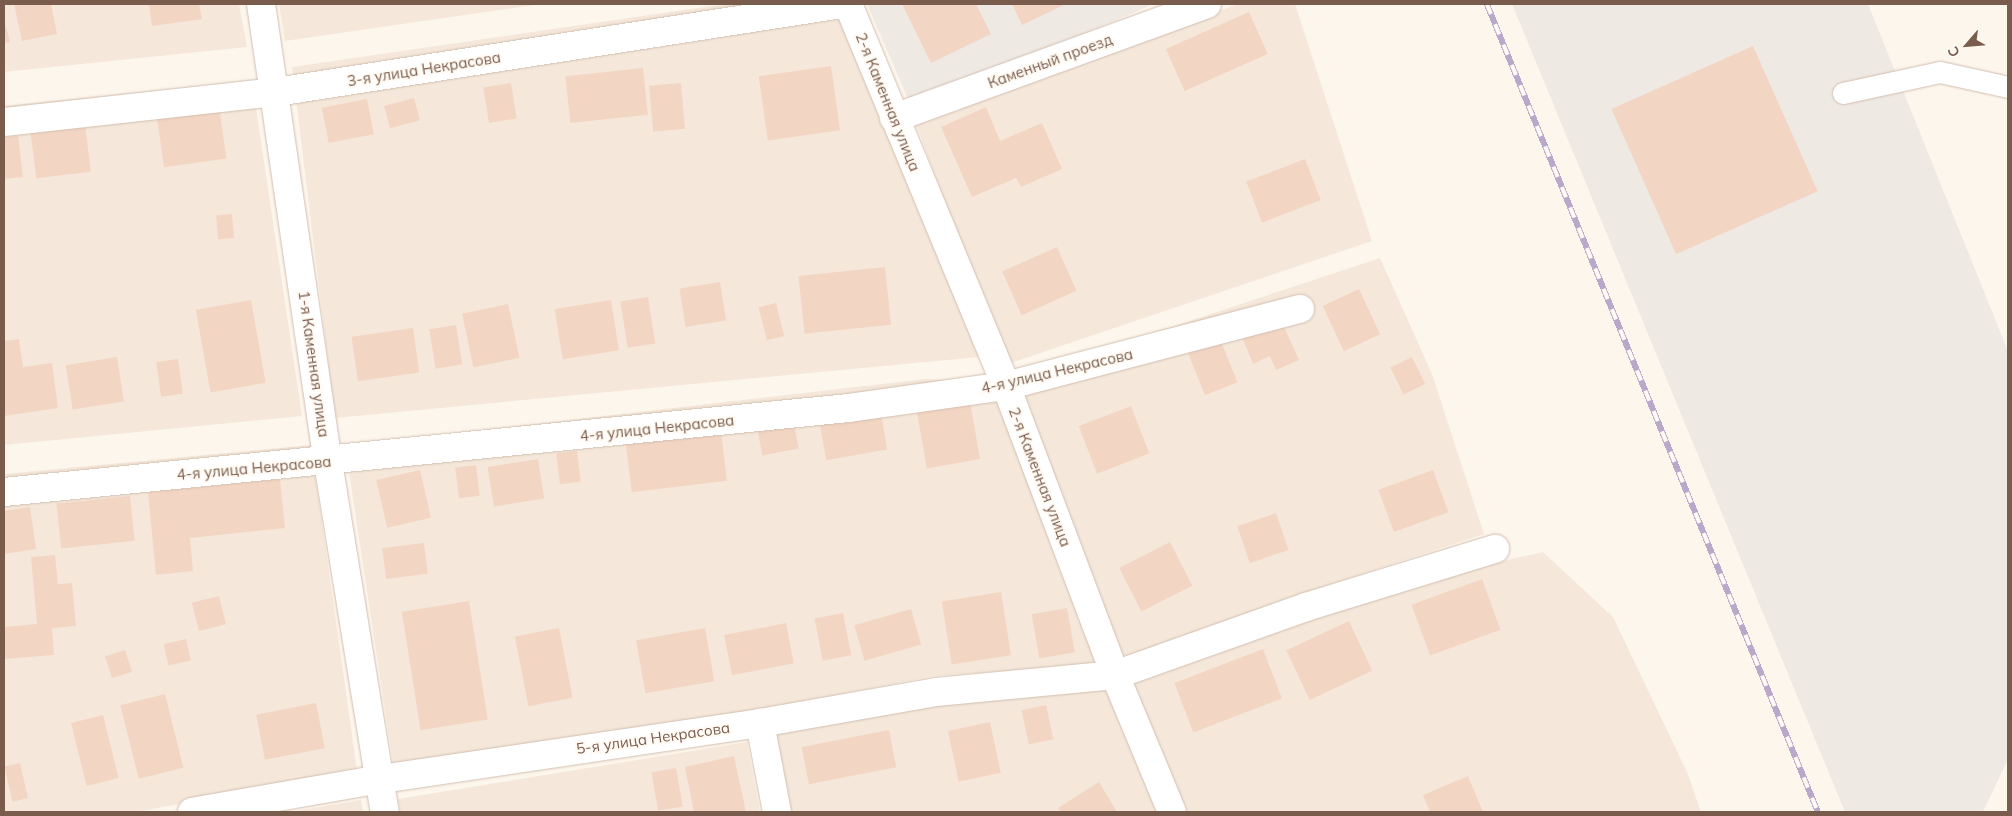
<!DOCTYPE html>
<meta charset="utf-8">
<style>
body{margin:0}
#map{position:relative;width:2012px;height:816px;overflow:hidden;background:#fdf6ec;font-family:Mulish,sans-serif}
div>[style]{position:absolute}
[style*='--x']{left:calc(var(--x)*1px);top:calc(var(--y)*1px);width:calc(var(--w)*1px);rotate:calc(var(--a)*1deg)}
.residential>*{inset:0;background:#f5e8da}
.industrial>*{inset:0;background:#efe9e4}
.building>*{inset:0;background:#f3d5c3;transform-origin:0 0}
.roads{filter:drop-shadow(0 0 1px #d1beb0) drop-shadow(0 0 1px #d1beb0)}
.service>*{height:21px;margin:-10.5px;padding:0 10.5px;transform-origin:10.5px;border-radius:10.5px;background:#fff}
.minor>*{height:28px;margin:-14px;padding:0 14px;transform-origin:14px;border-radius:14px;background:#fff}
.rail>*{height:5.5px;margin-top:-2.75px;transform-origin:0;background:repeating-linear-gradient(90deg,#fffaf3 0 11px,#b9a8c9 0 22px);box-sizing:border-box;border-block:1px solid #b9a8c9}
span{translate:-50% -50%;white-space:nowrap;text-align:center;line-height:1.15;-webkit-text-stroke:4px #fffaf3;paint-order:stroke}
.street-label{font-size:15px;color:#7a5c4d}
.frame{position:absolute;inset:0;border:5px solid #7a5c4d;pointer-events:none}
.north{position:absolute;left:1942px;top:20px;width:50px;height:50px;-webkit-text-stroke:4px #fffaf3;paint-order:stroke;rotate:243deg;font-size:14px;font-weight:700;line-height:20px;text-align:center;color:#7a5c4d}
.north::after{content:'';display:block;margin:auto;width:18px;height:22px;background:#7a5c4d;clip-path:polygon(50% 0,100% 100%,50% 72%,0 100%)}
</style>
<div id="map">
<div class="residential">
<i style="clip-path:polygon(4px 4px,239px 4px,247px 47px,4px 72px)"></i>
<i style="clip-path:polygon(279px 4px,542px 4px,285px 41px)"></i>
<i style="clip-path:polygon(725px 4px,835px 4px,979px 357px,335px 418px,292px 67px)"></i>
<i style="clip-path:polygon(1238px 4px,1295px 4px,1372px 241px,1005px 365px,915px 121px)"></i>
<i style="clip-path:polygon(252px 81px,302px 416px,4px 445px,4px 106px)"></i>
<i style="clip-path:polygon(1380px 258px,1432px 374px,1484px 534px,1322px 587px,1122px 663px,1014px 379px)"></i>
<i style="clip-path:polygon(925px 379px,994px 383px,1098px 665px,933px 676px,756px 711px,393px 763px,345px 446px)"></i>
<i style="clip-path:polygon(311px 445px,357px 770px,136px 812px,4px 812px,4px 474px)"></i>
<i style="clip-path:polygon(1543px 552px,1613px 617px,1687px 772px,1701px 812px,1183px 812px,1129px 681px,1459px 571px)"></i>
<i style="clip-path:polygon(1108px 687px,1159px 812px,790px 812px,771px 727px,929px 703px)"></i>
<i style="clip-path:polygon(747px 742px,760px 812px,400px 812px,398px 799px)"></i>
<i style="clip-path:polygon(361px 800px,363px 812px,291px 812px)"></i>
</div>
<div class="industrial">
<i style="clip-path:polygon(867px 4px,1154px 4px,911px 106px)"></i>
<i style="clip-path:polygon(1512px 4px,1868px 4px,2008px 351px,2008px 759px,1983px 812px,1845px 812px)"></i>
</div>
<div class="building">
<i style="clip-path:polygon(14px 4px,51px 4px,57px 34px,22px 41px)"></i>
<i style="clip-path:polygon(149px 4px,199px 4px,202px 19px,152px 26px)"></i>
<i style="clip-path:polygon(902px 4px,976px 4px,991px 34px,931px 63px)"></i>
<i style="clip-path:polygon(1012px 4px,1066px 4px,1022px 25px)"></i>
<i style="left:1249px;top:12px;width:46px;height:91px;rotate:66deg"></i>
<i style="clip-path:polygon(4px 19px,10px 42px,4px 43px)"></i>
<i style="left:1753px;top:46px;width:159px;height:155px;rotate:66deg"></i>
<i style="left:831px;top:66px;width:65px;height:73px;rotate:82deg"></i>
<i style="left:643px;top:68px;width:47px;height:78px;rotate:84deg"></i>
<i style="left:511px;top:83px;width:36px;height:28px;rotate:81deg"></i>
<i style="left:681px;top:83px;width:46px;height:32px;rotate:85deg"></i>
<i style="left:414px;top:98px;width:23px;height:31px;rotate:75deg"></i>
<i style="left:367px;top:99px;width:36px;height:46px;rotate:79deg"></i>
<i style="left:219px;top:106px;width:53px;height:63px;rotate:82deg"></i>
<i style="clip-path:polygon(986px 107px,1000px 141px,1042px 123px,1062px 169px,1021px 187px,1016px 178px,972px 197px,941px 127px)"></i>
<i style="left:85px;top:124px;width:48px;height:55px;rotate:83deg"></i>
<i style="clip-path:polygon(18px 136px,23px 177px,4px 179px,4px 137px)"></i>
<i style="left:1305px;top:159px;width:44px;height:63px;rotate:69deg"></i>
<i style="left:232px;top:214px;width:24px;height:16px;rotate:85deg"></i>
<i style="left:1057px;top:247px;width:48px;height:60px;rotate:66deg"></i>
<i style="left:885px;top:267px;width:58px;height:87px;rotate:84deg"></i>
<i style="left:720px;top:282px;width:39px;height:41px;rotate:81deg"></i>
<i style="left:1359px;top:289px;width:50px;height:40px;rotate:65deg"></i>
<i style="left:648px;top:297px;width:47px;height:28px;rotate:81deg"></i>
<i style="left:251px;top:300px;width:84px;height:56px;rotate:80deg"></i>
<i style="left:611px;top:300px;width:51px;height:57px;rotate:81deg"></i>
<i style="left:776px;top:303px;width:34px;height:18px;rotate:76deg"></i>
<i style="left:508px;top:304px;width:55px;height:47px;rotate:78deg"></i>
<i style="clip-path:polygon(1281px 320px,1299px 360px,1276px 370px,1270px 356px,1253px 364px,1242px 337px)"></i>
<i style="left:456px;top:325px;width:40px;height:27px;rotate:81deg"></i>
<i style="left:413px;top:328px;width:45px;height:62px;rotate:82deg"></i>
<i style="left:1218px;top:334px;width:52px;height:35px;rotate:68deg"></i>
<i style="clip-path:polygon(19px 339px,23px 367px,52px 363px,58px 408px,4px 416px,4px 341px)"></i>
<i style="left:117px;top:357px;width:45px;height:52px;rotate:81deg"></i>
<i style="left:1412px;top:357px;width:30px;height:24px;rotate:64deg"></i>
<i style="left:178px;top:359px;width:35px;height:22px;rotate:82deg"></i>
<i style="left:970px;top:402px;width:58px;height:54px;rotate:80deg"></i>
<i style="left:1131px;top:406px;width:51px;height:56px;rotate:69deg"></i>
<i style="left:881px;top:414px;width:36px;height:62px;rotate:80deg"></i>
<i style="left:794px;top:424px;width:25px;height:37px;rotate:79deg"></i>
<i style="left:721px;top:432px;width:49px;height:96px;rotate:83deg"></i>
<i style="left:577px;top:451px;width:31px;height:21px;rotate:83deg"></i>
<i style="left:538px;top:459px;width:40px;height:51px;rotate:81deg"></i>
<i style="left:476px;top:465px;width:31px;height:21px;rotate:83deg"></i>
<i style="left:420px;top:470px;width:49px;height:45px;rotate:77deg"></i>
<i style="left:1433px;top:470px;width:45px;height:58px;rotate:70deg"></i>
<i style="clip-path:polygon(280px 479px,285px 528px,190px 538px,193px 571px,156px 575px,148px 492px)"></i>
<i style="left:130px;top:496px;width:45px;height:74px;rotate:84deg"></i>
<i style="clip-path:polygon(30px 507px,36px 549px,4px 554px,4px 511px)"></i>
<i style="left:1276px;top:513px;width:39px;height:41px;rotate:71deg"></i>
<i style="left:1170px;top:542px;width:49px;height:57px;rotate:63deg"></i>
<i style="left:424px;top:543px;width:31px;height:42px;rotate:83deg"></i>
<i style="clip-path:polygon(55px 555px,58px 584px,72px 583px,76px 626px,52px 628px,54px 655px,4px 659px,4px 627px,37px 624px,31px 557px)"></i>
<i style="left:1482px;top:579px;width:54px;height:75px;rotate:70deg"></i>
<i style="left:1001px;top:592px;width:64px;height:60px;rotate:81deg"></i>
<i style="left:219px;top:596px;width:29px;height:28px;rotate:76deg"></i>
<i style="left:469px;top:601px;width:120px;height:68px;rotate:81deg"></i>
<i style="left:1067px;top:608px;width:45px;height:36px;rotate:80deg"></i>
<i style="left:911px;top:609px;width:37px;height:59px;rotate:74deg"></i>
<i style="left:843px;top:613px;width:43px;height:29px;rotate:79deg"></i>
<i style="left:1349px;top:621px;width:55px;height:69px;rotate:65deg"></i>
<i style="left:786px;top:623px;width:41px;height:63px;rotate:79deg"></i>
<i style="left:559px;top:628px;width:71px;height:45px;rotate:79deg"></i>
<i style="left:705px;top:628px;width:54px;height:70px;rotate:80deg"></i>
<i style="left:186px;top:639px;width:22px;height:23px;rotate:77deg"></i>
<i style="left:1263px;top:649px;width:53px;height:95px;rotate:69deg"></i>
<i style="left:125px;top:650px;width:23px;height:21px;rotate:72deg"></i>
<i style="left:165px;top:694px;width:76px;height:46px;rotate:76deg"></i>
<i style="left:316px;top:703px;width:46px;height:61px;rotate:79deg"></i>
<i style="left:1046px;top:705px;width:35px;height:25px;rotate:78deg"></i>
<i style="left:103px;top:715px;width:65px;height:33px;rotate:76deg"></i>
<i style="left:990px;top:722px;width:52px;height:43px;rotate:78deg"></i>
<i style="left:889px;top:730px;width:38px;height:89px;rotate:79deg"></i>
<i style="clip-path:polygon(734px 756px,746px 812px,694px 812px,685px 767px)"></i>
<i style="left:20px;top:763px;width:36px;height:16px;rotate:77deg"></i>
<i style="left:676px;top:768px;width:39px;height:25px;rotate:80deg"></i>
<i style="clip-path:polygon(1468px 776px,1483px 812px,1430px 812px,1423px 795px)"></i>
<i style="clip-path:polygon(1099px 782px,1117px 812px,1061px 812px,1058px 808px)"></i>
</div>
<div class="roads">
<div class="service">
<i style="--x:1843;--y:93;--w:99;--a:-12.2"></i>
<i style="--x:1940;--y:72;--w:70;--a:12.4"></i>
</div>
<div class="minor">
<i style="--x:261;--y:4;--w:463;--a:81.7"></i>
<i style="--x:328;--y:462;--w:355;--a:80.8"></i>
<i style="--x:848;--y:4;--w:413;--a:67.5"></i>
<i style="--x:1006;--y:386;--w:309;--a:69.3"></i>
<i style="--x:1115;--y:675;--w:148;--a:67.4"></i>
<i style="--x:894;--y:118;--w:333;--a:-20"></i>
<i style="--x:4;--y:122;--w:274;--a:-6.3"></i>
<i style="--x:276;--y:92;--w:573;--a:-8.84"></i>
<i style="--x:4;--y:492;--w:849;--a:-5.68"></i>
<i style="--x:849;--y:408;--w:159;--a:-8"></i>
<i style="--x:1006;--y:386;--w:304;--a:-14.7"></i>
<i style="--x:760;--y:723;--w:91;--a:79.2"></i>
<i style="--x:192;--y:812;--w:192;--a:-9.9"></i>
<i style="--x:381;--y:779;--w:383;--a:-8.4"></i>
<i style="--x:760;--y:723;--w:179;--a:-10"></i>
<i style="--x:936;--y:692;--w:180;--a:-5.4"></i>
<i style="--x:1115;--y:675;--w:203;--a:-19.6"></i>
<i style="--x:1306;--y:607;--w:198;--a:-17.1"></i>
</div>
</div>
<div class="rail">
<i style="--x:1487;--y:4;--w:873;--a:67.72"></i>
</div>
<div class="street-label">
<span style="left:1050px;top:61px;rotate:-20deg">Каменный проезд</span>
<span style="left:424px;top:69px;rotate:-9deg">3-я улица Некрасова</span>
<span style="left:888px;top:102px;rotate:68deg">2-я Каменная улица</span>
<span style="left:314px;top:364px;rotate:82deg">1-я Каменная улица</span>
<span style="left:1057px;top:371px;rotate:-13deg">4-я улица Некрасова</span>
<span style="left:657px;top:428px;rotate:-6deg">4-я улица Некрасова</span>
<span style="left:254px;top:468px;rotate:-5deg">4-я улица Некрасова</span>
<span style="left:1040px;top:477px;rotate:69deg">2-я Каменная улица</span>
<span style="left:653px;top:738px;rotate:-8deg">5-я улица Некрасова</span>
</div>
<div class="frame"></div>
<div class="north">С</div>
</div>
